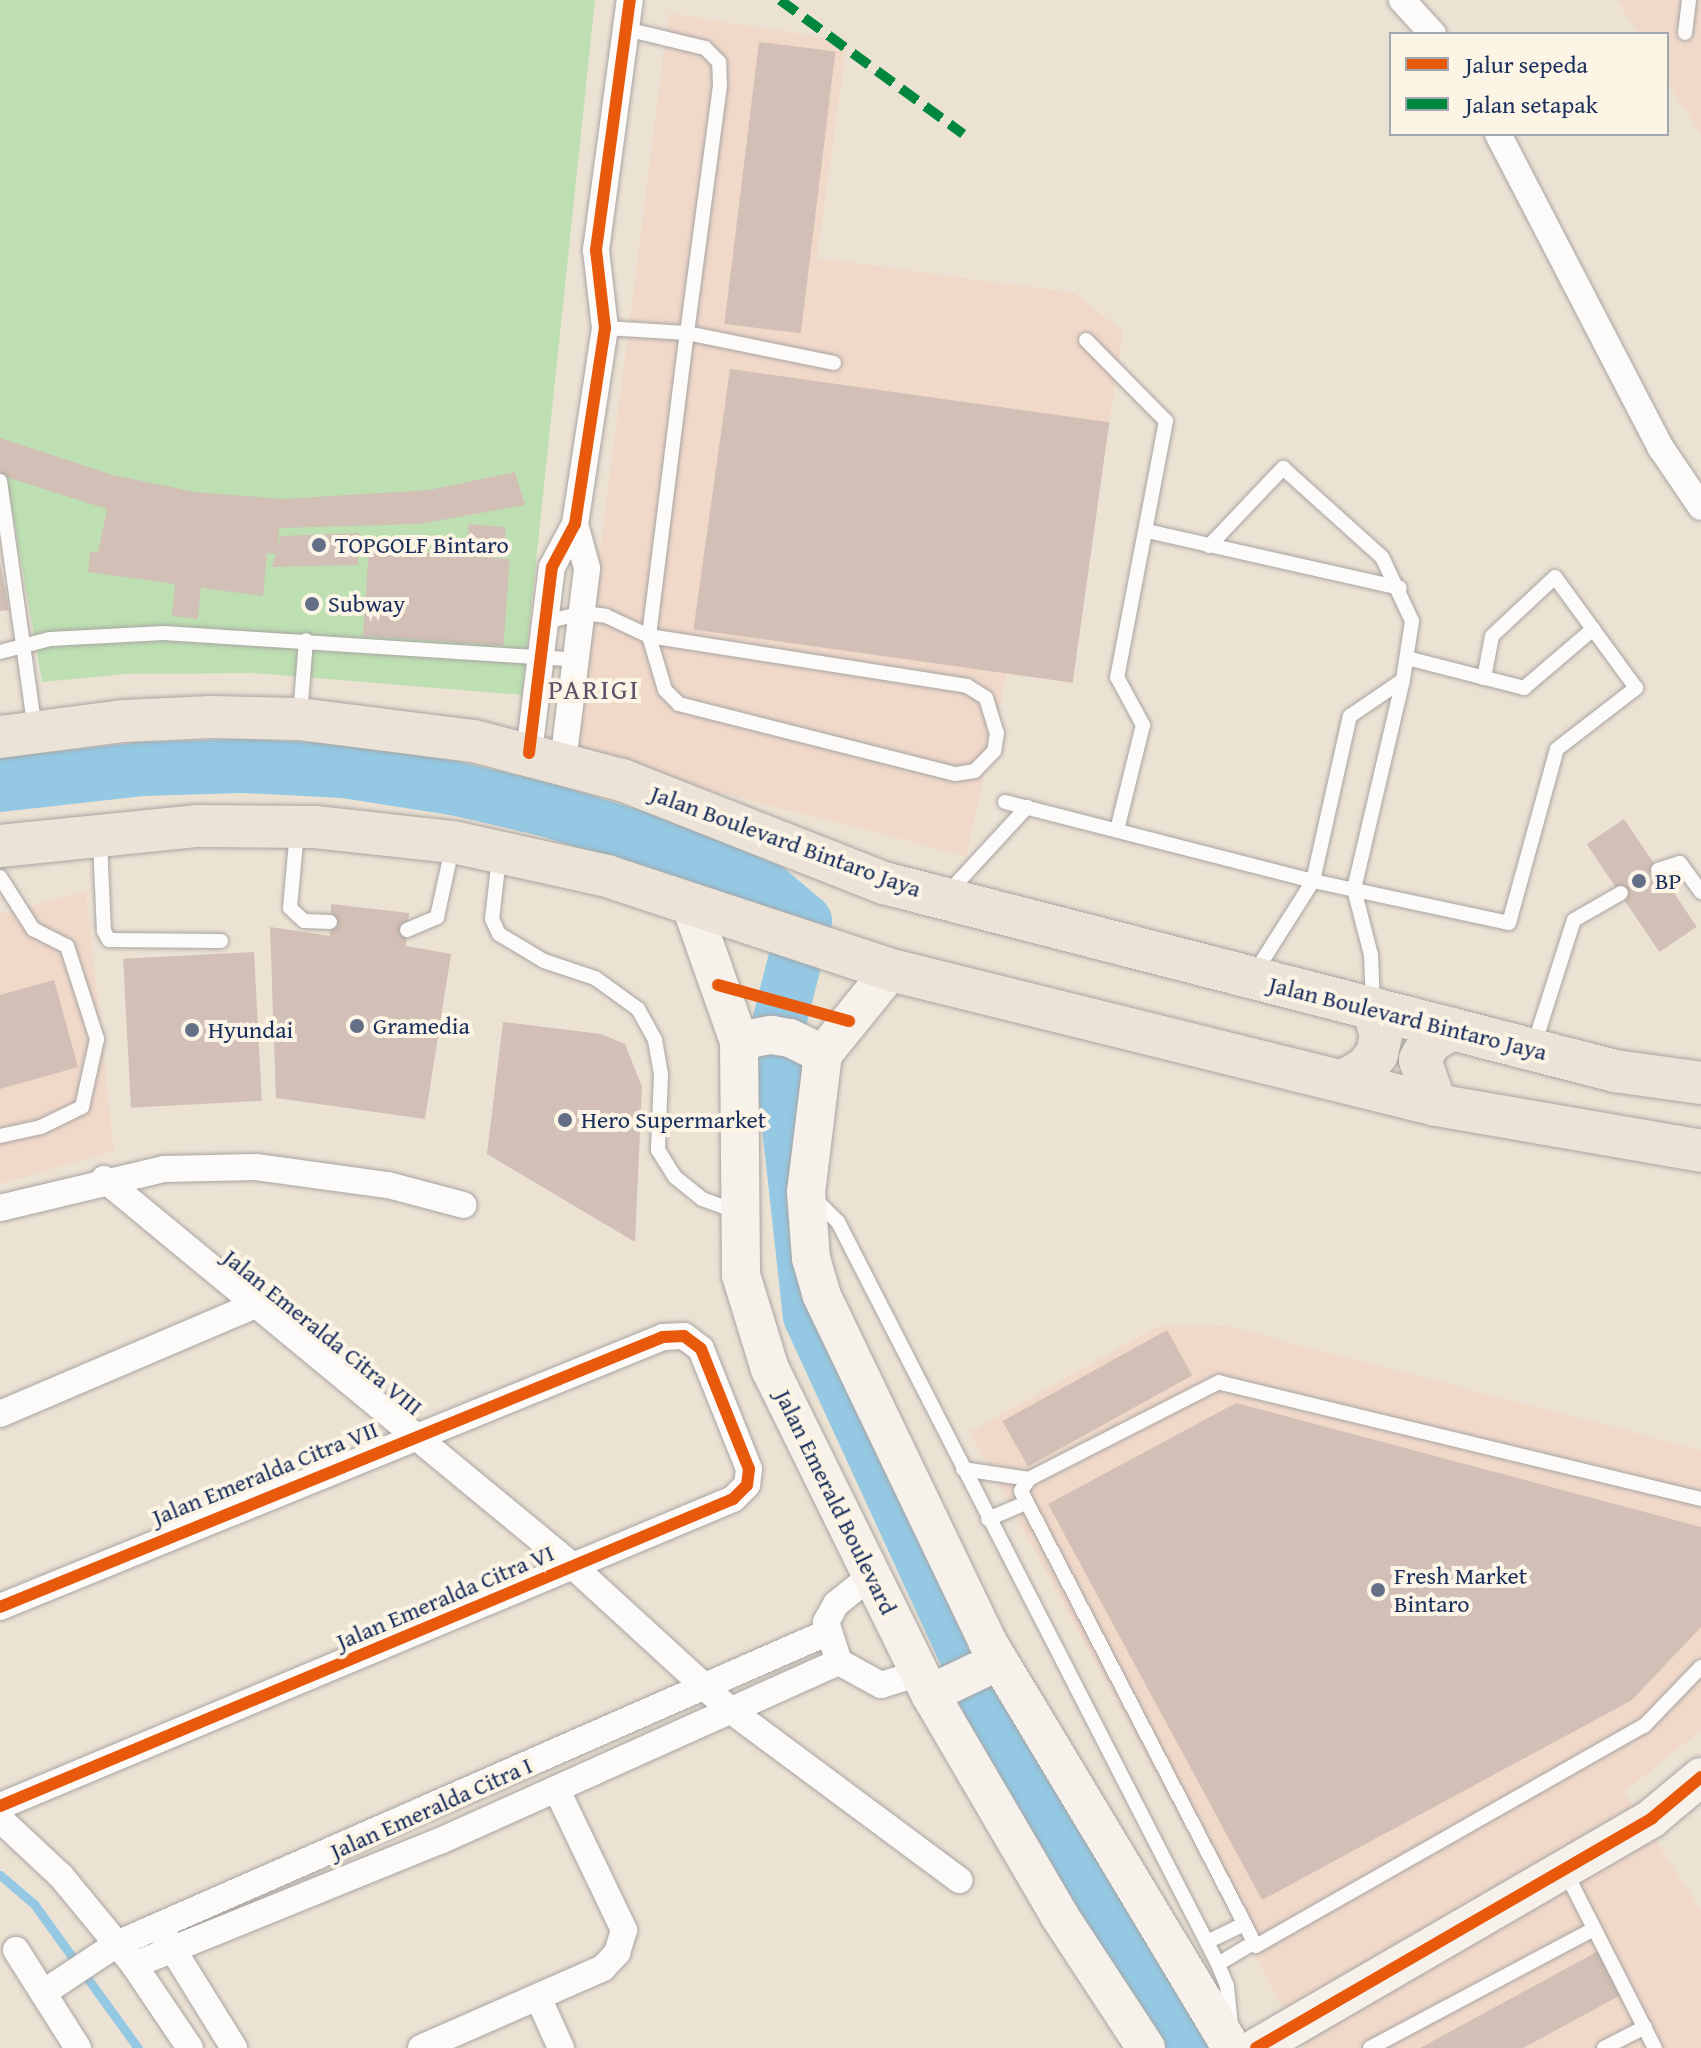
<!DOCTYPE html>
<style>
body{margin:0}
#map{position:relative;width:1701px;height:2048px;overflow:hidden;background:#ece2d4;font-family:"Gentium Book Plus",serif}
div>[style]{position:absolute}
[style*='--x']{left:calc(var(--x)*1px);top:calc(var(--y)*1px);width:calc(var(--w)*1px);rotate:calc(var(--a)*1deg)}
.built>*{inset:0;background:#f1d9ca}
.green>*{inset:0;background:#bddfb1}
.stream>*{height:9px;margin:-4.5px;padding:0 4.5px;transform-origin:4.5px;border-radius:4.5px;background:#94c8e3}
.river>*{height:54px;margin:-27px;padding:0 27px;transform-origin:27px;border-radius:27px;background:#94c8e3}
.building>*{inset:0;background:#d2bfb5;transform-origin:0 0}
.roads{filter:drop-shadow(0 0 2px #a8a5a3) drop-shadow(0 0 2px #a8a5a3)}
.lane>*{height:14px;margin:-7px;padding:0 7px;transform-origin:7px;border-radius:7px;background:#fcfbf9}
.street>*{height:26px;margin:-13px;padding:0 13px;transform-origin:13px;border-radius:13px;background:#fcfbf9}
.secondary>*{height:38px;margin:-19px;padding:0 19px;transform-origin:19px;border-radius:19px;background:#f6f1eb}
.primary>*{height:42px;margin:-21px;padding:0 21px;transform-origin:21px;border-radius:21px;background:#ebe3d7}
.quiet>*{height:10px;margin-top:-5px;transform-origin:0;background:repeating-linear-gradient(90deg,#00873e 0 20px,transparent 0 30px)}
.cycleway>*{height:12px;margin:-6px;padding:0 6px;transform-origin:6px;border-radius:6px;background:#e8590c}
.dots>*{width:22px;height:22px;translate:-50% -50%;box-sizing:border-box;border:4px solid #fcf5e5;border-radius:50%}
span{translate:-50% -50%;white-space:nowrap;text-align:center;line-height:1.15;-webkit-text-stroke:8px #fcf5e5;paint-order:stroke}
.poi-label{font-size:24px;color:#1b2f5e}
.left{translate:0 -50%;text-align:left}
.street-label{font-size:24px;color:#1b2f5e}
.quarter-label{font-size:28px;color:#5f5068;letter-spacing:2px}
.legend{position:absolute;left:1389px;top:32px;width:280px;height:104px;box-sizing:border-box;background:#fcf5e5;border:2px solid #a2a6af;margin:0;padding:10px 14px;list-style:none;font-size:24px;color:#1b2f5e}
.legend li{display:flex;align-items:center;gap:16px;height:40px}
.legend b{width:40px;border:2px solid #a2a6af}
</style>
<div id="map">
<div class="built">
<i style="clip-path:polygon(1617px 0,1701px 0,1701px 134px,1667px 82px,1667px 34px,1638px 34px)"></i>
<i style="clip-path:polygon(669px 13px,847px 41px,817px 258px,1074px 293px,1123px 331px,1071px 682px,1007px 674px,966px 856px,574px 755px)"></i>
<i style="clip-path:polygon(86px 891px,114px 1151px,0 1184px,0 914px)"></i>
<i style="clip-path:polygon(1226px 1326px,1701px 1450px,1701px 1730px,1624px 1792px,1701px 1910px,1701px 2048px,1305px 2048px,970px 1432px,1156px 1327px)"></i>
</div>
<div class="green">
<i style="clip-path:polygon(0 0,595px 0,522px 695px,253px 673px,126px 674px,42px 682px,10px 497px,0 487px)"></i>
</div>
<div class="stream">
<i style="--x:0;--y:1875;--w:45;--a:40.5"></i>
<i style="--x:34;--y:1904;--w:178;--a:54.2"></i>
</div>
<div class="river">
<i style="--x:0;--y:785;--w:144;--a:-6.4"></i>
<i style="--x:143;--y:769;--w:99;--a:-1.7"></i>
<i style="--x:242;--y:766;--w:102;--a:2.8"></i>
<i style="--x:344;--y:771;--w:110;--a:8.9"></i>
<i style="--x:453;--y:788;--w:93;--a:13"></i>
<i style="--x:544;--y:809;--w:122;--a:17.1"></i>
<i style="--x:661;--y:845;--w:116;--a:22.8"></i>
<i style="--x:768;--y:890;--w:48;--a:40"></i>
<i style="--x:805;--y:921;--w:109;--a:104.3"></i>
<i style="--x:778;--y:1027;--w:291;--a:83.7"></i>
<i style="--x:810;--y:1316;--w:479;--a:65.3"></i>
<i style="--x:1010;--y:1751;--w:348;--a:58.6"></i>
</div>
<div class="building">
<i style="left:759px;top:42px;width:77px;height:284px;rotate:7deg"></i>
<i style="left:730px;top:369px;width:383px;height:263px;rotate:8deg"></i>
<i style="clip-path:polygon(0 438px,113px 475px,195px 492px,283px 499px,429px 490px,515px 472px,525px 505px,419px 524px,279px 528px,278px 554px,267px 553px,263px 596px,201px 588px,198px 619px,172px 616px,175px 584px,88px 572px,90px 552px,98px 552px,107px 509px,0 475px)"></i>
<i style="left:469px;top:524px;width:37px;height:20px;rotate:5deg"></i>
<i style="clip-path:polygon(359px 533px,358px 565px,272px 567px,281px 536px)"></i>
<i style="left:369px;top:549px;width:141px;height:87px;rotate:4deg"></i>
<i style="clip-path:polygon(0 563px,9px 610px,0 611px)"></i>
<i style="left:1624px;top:819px;width:130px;height:45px;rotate:56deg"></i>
<i style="clip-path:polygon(331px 904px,409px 913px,406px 946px,451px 954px,425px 1119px,276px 1098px,270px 927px,330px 936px)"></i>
<i style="left:254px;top:952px;width:149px;height:131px;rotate:87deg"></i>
<i style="clip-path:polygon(54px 980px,78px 1067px,0 1089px,0 995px)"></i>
<i style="clip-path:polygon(503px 1022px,601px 1034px,625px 1044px,642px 1087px,635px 1242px,487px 1154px)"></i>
<i style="left:1167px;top:1330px;width:52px;height:188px;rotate:61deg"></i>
<i style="clip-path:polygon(1236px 1403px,1701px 1527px,1701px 1627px,1632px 1700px,1262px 1900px,1048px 1504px)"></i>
<i style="clip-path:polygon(1600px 1950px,1623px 1994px,1523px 2048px,1420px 2048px)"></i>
</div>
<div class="roads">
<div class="lane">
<i style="--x:1685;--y:33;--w:33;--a:-83"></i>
<i style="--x:605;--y:328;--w:82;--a:3.5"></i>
<i style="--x:687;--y:333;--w:249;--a:-82.4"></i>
<i style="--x:720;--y:86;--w:24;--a:-92"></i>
<i style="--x:719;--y:62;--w:20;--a:-135"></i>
<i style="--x:705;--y:48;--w:81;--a:-166.5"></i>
<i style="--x:1086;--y:340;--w:114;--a:45.4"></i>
<i style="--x:1166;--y:421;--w:261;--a:100.8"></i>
<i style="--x:1117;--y:677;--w:55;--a:61.6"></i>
<i style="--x:1143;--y:725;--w:108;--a:103.9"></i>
<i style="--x:0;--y:481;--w:251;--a:82"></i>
<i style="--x:1147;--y:531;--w:259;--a:12.7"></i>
<i style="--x:1209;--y:546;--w:108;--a:-46.5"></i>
<i style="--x:1283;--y:468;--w:133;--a:42"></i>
<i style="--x:1382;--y:557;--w:71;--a:64.9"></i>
<i style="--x:1412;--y:621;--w:60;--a:98.7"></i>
<i style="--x:1403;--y:680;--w:215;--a:103.2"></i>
<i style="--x:1354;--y:889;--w:68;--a:75.6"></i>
<i style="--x:1371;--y:955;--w:50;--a:87.7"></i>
<i style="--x:546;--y:622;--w:38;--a:-14"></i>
<i style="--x:583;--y:613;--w:23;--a:7"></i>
<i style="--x:606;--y:616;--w:47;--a:24.9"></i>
<i style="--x:649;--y:636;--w:322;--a:8.9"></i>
<i style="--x:967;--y:686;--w:22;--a:32"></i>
<i style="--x:986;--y:698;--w:37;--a:73"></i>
<i style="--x:997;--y:733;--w:18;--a:99"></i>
<i style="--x:994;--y:751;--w:28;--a:134"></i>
<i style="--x:975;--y:771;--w:20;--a:171"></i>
<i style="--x:955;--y:774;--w:285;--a:-165.8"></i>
<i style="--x:679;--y:704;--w:20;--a:-135"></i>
<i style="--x:665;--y:690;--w:56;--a:-106.5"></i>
<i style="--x:649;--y:636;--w:305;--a:-82.9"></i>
<i style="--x:687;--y:333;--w:150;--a:11.5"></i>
<i style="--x:0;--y:652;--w:52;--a:-14.6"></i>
<i style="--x:50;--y:639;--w:114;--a:-3"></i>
<i style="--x:164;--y:633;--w:413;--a:3.7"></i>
<i style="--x:1407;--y:658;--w:121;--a:14.4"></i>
<i style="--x:1524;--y:688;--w:91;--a:-40.5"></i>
<i style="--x:300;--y:715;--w:75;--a:-85.4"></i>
<i style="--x:1005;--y:802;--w:318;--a:14.4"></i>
<i style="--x:1313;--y:881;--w:200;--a:12.1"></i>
<i style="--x:1509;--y:923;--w:180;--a:-74.6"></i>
<i style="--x:1557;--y:749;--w:100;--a:-37.7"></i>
<i style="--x:1636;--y:688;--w:137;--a:-126.1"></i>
<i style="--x:1555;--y:577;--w:86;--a:136.9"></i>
<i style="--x:1492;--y:636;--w:43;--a:100.8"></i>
<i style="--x:297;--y:831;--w:77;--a:95.2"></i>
<i style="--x:290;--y:908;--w:19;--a:43"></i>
<i style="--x:304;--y:921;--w:26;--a:2"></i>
<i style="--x:100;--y:841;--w:90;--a:87.5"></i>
<i style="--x:104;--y:931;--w:10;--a:61"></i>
<i style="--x:109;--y:940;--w:112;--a:0.5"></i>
<i style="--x:499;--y:858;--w:61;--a:96.5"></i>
<i style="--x:492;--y:919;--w:17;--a:65"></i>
<i style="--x:499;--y:934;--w:52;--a:31"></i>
<i style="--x:544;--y:961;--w:54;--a:18.4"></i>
<i style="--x:595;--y:978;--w:53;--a:35.8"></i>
<i style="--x:638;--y:1009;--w:35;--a:61"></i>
<i style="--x:655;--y:1040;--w:35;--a:80"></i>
<i style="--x:661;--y:1074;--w:76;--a:92.3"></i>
<i style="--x:658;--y:1150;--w:32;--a:58"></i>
<i style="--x:675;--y:1177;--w:35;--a:39"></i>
<i style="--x:702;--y:1199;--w:37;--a:20"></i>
<i style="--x:1658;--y:870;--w:23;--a:-18"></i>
<i style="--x:1680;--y:863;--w:36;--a:54"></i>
<i style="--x:0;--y:877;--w:62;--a:57.6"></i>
<i style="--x:33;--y:929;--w:38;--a:27"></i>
<i style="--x:67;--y:946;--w:98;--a:72.1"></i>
<i style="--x:97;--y:1039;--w:70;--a:102.4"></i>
<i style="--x:82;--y:1107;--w:46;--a:154"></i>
<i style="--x:41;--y:1127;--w:42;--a:167.6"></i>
<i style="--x:946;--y:895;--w:120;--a:-47.4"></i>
<i style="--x:407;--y:930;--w:33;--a:-23"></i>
<i style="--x:437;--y:917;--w:75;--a:-77.6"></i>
<i style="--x:1254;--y:974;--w:110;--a:-57.6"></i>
<i style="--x:1313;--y:881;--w:169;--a:-77.4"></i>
<i style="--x:1350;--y:716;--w:64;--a:-34.2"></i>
<i style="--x:1534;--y:1045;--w:131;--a:-72.3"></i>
<i style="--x:1574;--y:920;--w:54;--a:-29.9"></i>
<i style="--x:813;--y:1197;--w:35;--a:45"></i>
<i style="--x:838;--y:1222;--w:834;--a:62.88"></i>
<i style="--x:1218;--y:1964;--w:24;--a:68"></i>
<i style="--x:1227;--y:1986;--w:41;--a:84.4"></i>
<i style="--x:963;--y:1469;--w:67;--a:8.6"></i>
<i style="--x:1701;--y:1499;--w:496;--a:-166.4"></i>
<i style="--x:1219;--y:1382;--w:213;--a:153"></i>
<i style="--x:1029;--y:1479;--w:14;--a:124"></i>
<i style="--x:1021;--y:1491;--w:512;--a:62.68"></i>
<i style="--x:1256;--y:1946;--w:446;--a:-29.6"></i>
<i style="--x:1644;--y:1726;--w:82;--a:-46"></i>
<i style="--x:988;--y:1519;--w:39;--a:-23"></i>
<i style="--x:1564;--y:1869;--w:201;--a:63.1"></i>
<i style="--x:1207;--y:1942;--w:41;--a:-25.9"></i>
<i style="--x:1218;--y:1964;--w:41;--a:-31"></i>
<i style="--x:1370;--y:2048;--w:254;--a:-28"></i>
<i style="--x:1604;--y:2048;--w:46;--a:-27.1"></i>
</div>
<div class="street">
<i style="--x:1402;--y:0;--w:46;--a:47.6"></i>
<i style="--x:1498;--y:134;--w:354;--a:62.6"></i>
<i style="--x:1661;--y:448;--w:71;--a:55.9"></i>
<i style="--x:529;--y:753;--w:187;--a:-83"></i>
<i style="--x:552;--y:567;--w:49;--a:-61.9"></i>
<i style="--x:575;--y:524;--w:198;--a:-81.3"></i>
<i style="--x:605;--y:328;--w:79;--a:-96.6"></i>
<i style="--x:596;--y:250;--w:252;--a:-82.3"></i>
<i style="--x:563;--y:762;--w:195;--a:-82.9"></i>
<i style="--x:587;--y:568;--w:46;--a:-105.3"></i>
<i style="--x:104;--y:1179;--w:609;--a:39.54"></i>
<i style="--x:574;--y:1567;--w:210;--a:42.5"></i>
<i style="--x:729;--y:1709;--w:287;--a:36.6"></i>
<i style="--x:0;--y:1208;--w:169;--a:-13.4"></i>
<i style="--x:164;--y:1169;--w:92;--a:-1.2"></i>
<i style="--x:256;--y:1167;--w:133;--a:7.8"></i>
<i style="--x:388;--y:1185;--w:78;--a:14.9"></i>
<i style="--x:0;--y:1414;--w:275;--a:-23.1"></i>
<i style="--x:872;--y:1575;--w:46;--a:141.1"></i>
<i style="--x:836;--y:1604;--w:21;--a:119"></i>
<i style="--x:826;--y:1622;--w:42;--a:72"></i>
<i style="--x:839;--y:1662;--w:48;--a:28.7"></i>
<i style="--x:881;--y:1685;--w:41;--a:-17.1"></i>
<i style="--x:0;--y:1607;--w:716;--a:-22.16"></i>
<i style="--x:663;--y:1337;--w:21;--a:-3"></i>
<i style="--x:684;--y:1336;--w:21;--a:37"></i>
<i style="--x:701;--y:1349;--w:129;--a:68.2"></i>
<i style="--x:749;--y:1469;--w:16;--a:97"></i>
<i style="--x:747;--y:1485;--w:20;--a:135"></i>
<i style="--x:733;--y:1499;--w:795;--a:157.27"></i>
<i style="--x:0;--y:1819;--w:83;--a:43.1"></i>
<i style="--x:61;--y:1876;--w:115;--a:50.6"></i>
<i style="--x:134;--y:1965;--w:100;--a:56"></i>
<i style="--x:164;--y:1935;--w:133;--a:58.2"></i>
<i style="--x:16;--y:1950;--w:116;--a:57.7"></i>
<i style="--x:134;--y:1965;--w:330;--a:-22.1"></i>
<i style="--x:440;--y:1841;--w:437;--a:-24.2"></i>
<i style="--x:43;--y:1993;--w:89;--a:-33.5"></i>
<i style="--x:117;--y:1944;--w:774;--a:-23.68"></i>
<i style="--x:538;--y:1997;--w:56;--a:65.7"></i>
<i style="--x:421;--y:2048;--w:199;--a:-23.7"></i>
<i style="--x:603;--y:1968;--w:21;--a:-47"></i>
<i style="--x:617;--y:1953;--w:24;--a:-73"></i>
<i style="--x:624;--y:1930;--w:155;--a:-115.6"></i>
</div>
<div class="secondary">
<i style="--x:690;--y:903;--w:146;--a:70.5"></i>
<i style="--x:739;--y:1041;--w:234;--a:89.5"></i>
<i style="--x:741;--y:1275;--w:98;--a:72.9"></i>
<i style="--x:770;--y:1369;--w:362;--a:63.8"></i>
<i style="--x:930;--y:1694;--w:256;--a:59.7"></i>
<i style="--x:1059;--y:1915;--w:159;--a:56.8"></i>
<i style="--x:891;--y:970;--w:108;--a:129"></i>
<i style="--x:823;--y:1054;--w:139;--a:97"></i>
<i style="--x:806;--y:1192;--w:66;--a:85.7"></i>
<i style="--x:811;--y:1258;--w:37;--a:74"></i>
<i style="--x:821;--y:1294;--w:385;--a:64.4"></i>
<i style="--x:987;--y:1641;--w:475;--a:59"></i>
<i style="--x:739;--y:1041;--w:33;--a:-11"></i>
<i style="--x:771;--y:1035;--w:19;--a:9"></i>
<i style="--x:790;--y:1038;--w:37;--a:26"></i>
<i style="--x:930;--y:1694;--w:76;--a:-25.6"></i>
<i style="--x:1256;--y:2048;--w:458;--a:-30.1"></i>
<i style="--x:1652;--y:1818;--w:64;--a:-39.9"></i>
</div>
<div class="primary">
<i style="--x:0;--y:737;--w:124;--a:-7.4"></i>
<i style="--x:123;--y:721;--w:88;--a:-2.6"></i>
<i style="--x:211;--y:717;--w:88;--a:1.3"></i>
<i style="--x:299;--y:719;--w:176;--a:7.2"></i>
<i style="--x:474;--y:741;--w:153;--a:14.8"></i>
<i style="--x:622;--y:780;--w:282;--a:21.5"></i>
<i style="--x:884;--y:883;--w:755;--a:14.42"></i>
<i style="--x:1615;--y:1071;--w:87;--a:7.9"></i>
<i style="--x:0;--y:846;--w:199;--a:-5.8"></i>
<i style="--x:198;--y:826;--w:117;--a:0.5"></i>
<i style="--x:315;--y:827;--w:139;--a:6.2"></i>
<i style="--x:453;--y:842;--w:158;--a:12.4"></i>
<i style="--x:607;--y:876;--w:299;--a:18.3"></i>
<i style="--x:891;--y:970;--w:561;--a:13.91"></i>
<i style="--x:1436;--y:1105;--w:269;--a:9.8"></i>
<i style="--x:1343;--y:1081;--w:26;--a:-29"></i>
<i style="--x:1366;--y:1068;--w:18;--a:-52"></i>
<i style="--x:1377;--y:1054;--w:19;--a:-78"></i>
<i style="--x:1381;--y:1035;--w:28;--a:-107"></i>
<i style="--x:1436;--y:1105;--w:48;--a:-109.6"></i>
<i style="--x:1420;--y:1060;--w:21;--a:-61"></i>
<i style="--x:1430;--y:1042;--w:26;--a:-31"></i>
</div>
</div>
<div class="quiet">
<i style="--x:780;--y:0;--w:227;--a:36.2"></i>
</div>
<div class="cycleway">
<i style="--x:529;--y:753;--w:187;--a:-83"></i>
<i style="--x:552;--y:567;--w:49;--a:-61.9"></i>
<i style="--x:575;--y:524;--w:198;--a:-81.3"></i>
<i style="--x:605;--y:328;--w:79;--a:-96.6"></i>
<i style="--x:596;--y:250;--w:252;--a:-82.3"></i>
<i style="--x:718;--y:985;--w:136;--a:15.4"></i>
<i style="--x:0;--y:1607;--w:716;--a:-22.16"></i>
<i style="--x:663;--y:1337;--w:21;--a:-3"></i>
<i style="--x:684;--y:1336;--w:21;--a:37"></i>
<i style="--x:701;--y:1349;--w:129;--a:68.2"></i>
<i style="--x:749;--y:1469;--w:16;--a:97"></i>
<i style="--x:747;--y:1485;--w:20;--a:135"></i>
<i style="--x:733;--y:1499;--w:795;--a:157.27"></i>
<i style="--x:1256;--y:2048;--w:458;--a:-30.1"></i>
<i style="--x:1652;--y:1818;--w:64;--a:-39.9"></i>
</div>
<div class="dots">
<i style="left:319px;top:545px;background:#646e87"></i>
<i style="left:312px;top:604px;background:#646e87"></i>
<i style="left:1639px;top:881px;background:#646e87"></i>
<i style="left:357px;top:1026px;background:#646e87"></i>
<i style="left:192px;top:1030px;background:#646e87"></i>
<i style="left:565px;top:1120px;background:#646e87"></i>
<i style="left:1378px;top:1590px;background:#646e87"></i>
</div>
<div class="poi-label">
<span class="left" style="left:335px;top:545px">TOPGOLF Bintaro</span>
<span class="left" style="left:328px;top:604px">Subway</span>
<span class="left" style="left:1655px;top:881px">BP</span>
<span class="left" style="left:373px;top:1026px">Gramedia</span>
<span class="left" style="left:208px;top:1030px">Hyundai</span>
<span class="left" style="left:581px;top:1120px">Hero Supermarket</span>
<span class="left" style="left:1394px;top:1590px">Fresh Market<br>Bintaro</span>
</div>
<div class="street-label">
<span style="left:786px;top:841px;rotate:20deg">Jalan Boulevard Bintaro Jaya</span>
<span style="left:1408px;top:1018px;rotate:14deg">Jalan Boulevard Bintaro Jaya</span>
<span style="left:323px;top:1332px;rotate:39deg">Jalan Emeralda Citra VIII</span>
<span style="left:265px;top:1473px;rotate:-22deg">Jalan Emeralda Citra VII</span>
<span style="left:836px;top:1502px;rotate:64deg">Jalan Emerald Boulevard</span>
<span style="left:445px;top:1597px;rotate:-23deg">Jalan Emeralda Citra VI</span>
<span style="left:431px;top:1808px;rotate:-24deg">Jalan Emeralda Citra I</span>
</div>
<div class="quarter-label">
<span style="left:594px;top:689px">PARIGI</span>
</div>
<ul class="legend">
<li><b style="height:10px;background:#e8590c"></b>Jalur sepeda</li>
<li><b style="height:10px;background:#00873e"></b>Jalan setapak</li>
</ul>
</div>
